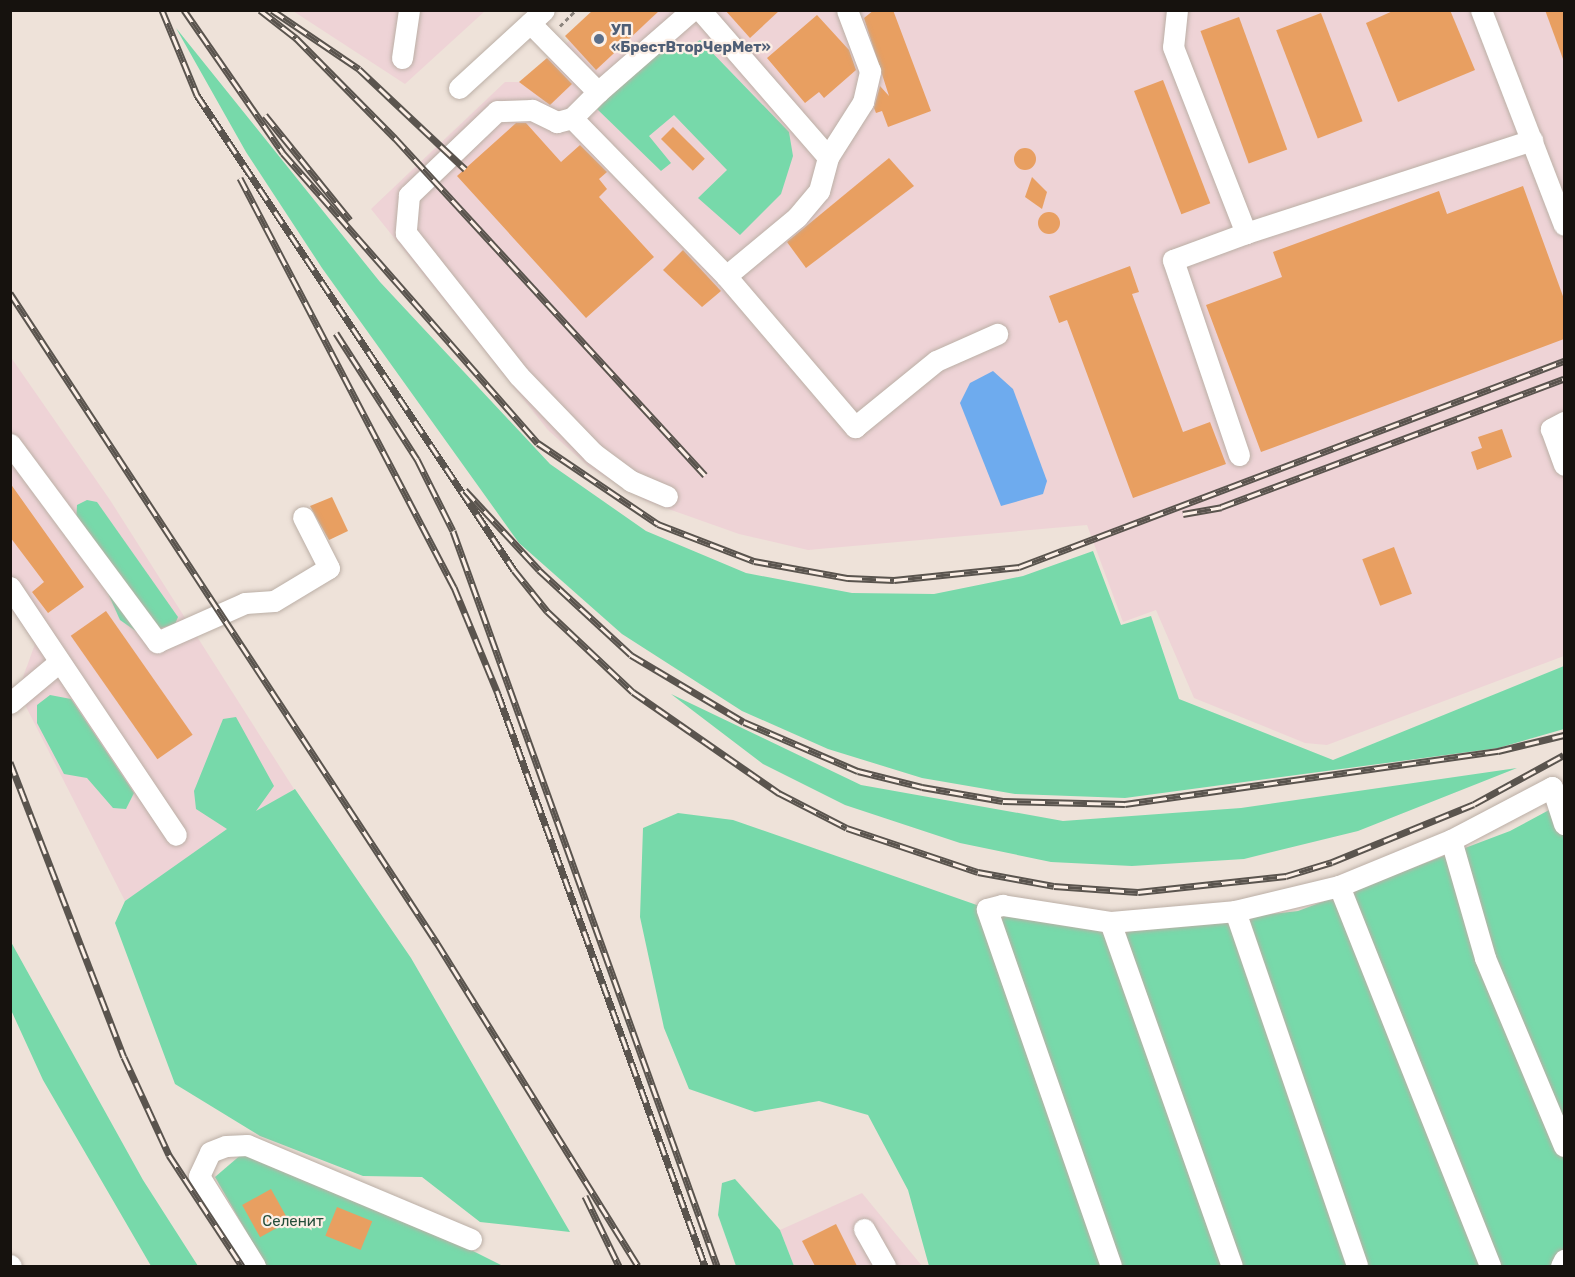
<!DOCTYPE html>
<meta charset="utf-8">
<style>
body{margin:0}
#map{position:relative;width:1575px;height:1277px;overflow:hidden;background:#eee2d9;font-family:Rubik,sans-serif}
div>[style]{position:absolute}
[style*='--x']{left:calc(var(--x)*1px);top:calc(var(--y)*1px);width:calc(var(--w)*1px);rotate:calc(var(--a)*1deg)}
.industrial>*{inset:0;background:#eed3d6}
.green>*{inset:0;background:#77d9aa}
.water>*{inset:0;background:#6eabee}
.building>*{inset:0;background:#e89f61;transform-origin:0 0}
.round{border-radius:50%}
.path>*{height:3px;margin-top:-1.5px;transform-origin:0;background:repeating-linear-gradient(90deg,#8b837c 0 4.5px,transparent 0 7.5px)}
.roads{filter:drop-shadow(0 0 2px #bbafa6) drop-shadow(0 0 2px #bbafa6)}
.minor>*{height:21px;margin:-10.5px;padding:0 10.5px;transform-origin:10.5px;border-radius:10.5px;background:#fff}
.rail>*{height:7px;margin-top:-3.5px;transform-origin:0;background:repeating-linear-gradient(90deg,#fcefe6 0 14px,#5a544e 0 28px);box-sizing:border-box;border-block:2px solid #5a544e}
.dots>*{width:16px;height:16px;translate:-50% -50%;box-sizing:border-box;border:3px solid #fcefe6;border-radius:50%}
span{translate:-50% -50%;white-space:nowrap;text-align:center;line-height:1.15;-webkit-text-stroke:4.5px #fcefe6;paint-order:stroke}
.service-label{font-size:15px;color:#4e5e75;font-weight:700}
.left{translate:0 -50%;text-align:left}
.park-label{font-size:15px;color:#244e3a}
.frame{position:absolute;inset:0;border:12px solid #16120e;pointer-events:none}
</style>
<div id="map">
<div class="industrial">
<i style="clip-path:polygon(293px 11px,485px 11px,405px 84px)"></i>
<i style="clip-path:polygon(593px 11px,1564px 11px,1564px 656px,1327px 745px,1305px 743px,1194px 698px,1156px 610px,1123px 622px,1087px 525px,808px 550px,739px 534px,646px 501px,589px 467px,548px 430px,371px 209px,505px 82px,519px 82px,569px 41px)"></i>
<i style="clip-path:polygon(10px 356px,110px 500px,294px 789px,125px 901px,18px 691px,35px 644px,11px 608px)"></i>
<i style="clip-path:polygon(862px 1193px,922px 1266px,794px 1266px,780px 1230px)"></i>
</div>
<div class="green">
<i style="clip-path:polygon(176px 28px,380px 282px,550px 464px,646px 531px,746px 573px,852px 593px,934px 594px,1023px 576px,1093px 551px,1121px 625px,1151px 616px,1179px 699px,1333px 760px,1564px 666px,1564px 729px,1498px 748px,1125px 798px,1015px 794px,922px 778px,828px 749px,742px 711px,622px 634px,519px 543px,322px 268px,246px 152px)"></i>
<i style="clip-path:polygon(700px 40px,789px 132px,793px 156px,781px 194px,740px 235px,698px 198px,727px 170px,674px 115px,649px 136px,671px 163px,661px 171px,597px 109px,657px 51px,685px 51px)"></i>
<i style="clip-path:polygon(87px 500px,97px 502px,178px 617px,175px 624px,140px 634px,120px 620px,76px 522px,77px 505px)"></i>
<i style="clip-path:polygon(671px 694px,861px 785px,1063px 821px,1241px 808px,1517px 768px,1358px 831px,1244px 859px,1132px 866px,1051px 862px,960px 843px,845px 805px,763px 764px)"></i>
<i style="clip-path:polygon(50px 695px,71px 699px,134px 793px,126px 809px,113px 808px,87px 778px,64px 774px,37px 723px,37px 705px)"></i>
<i style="clip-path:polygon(236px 717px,274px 786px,256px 811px,295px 789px,411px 958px,570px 1232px,480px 1222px,422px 1177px,363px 1176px,260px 1136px,175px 1084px,115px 923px,125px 901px,227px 829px,196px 809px,194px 791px,223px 719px)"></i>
<i style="clip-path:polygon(1564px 802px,1564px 1266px,929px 1266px,908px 1190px,868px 1115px,819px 1101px,755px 1112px,689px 1089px,664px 1028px,640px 917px,643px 828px,678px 813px,733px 820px,994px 911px,1138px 930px,1298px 911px,1510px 831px)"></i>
<i style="clip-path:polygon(11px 942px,143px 1180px,198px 1266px,151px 1266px,43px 1080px,11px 1010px)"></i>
<i style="clip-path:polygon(243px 1153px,463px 1246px,503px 1266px,266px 1266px,215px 1177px)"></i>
<i style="clip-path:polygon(735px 1179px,780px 1230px,794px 1266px,736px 1266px,718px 1215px,722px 1183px)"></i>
</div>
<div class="water">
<i style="clip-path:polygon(993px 371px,1013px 389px,1047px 481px,1043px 494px,1001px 506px,960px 403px,970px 383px)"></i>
</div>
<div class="building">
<i style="clip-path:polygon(593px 10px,660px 10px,596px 70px,565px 36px)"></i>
<i style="clip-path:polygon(725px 10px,780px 10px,750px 38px)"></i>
<i style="clip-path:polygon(874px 10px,893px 10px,931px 111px,888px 127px,882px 111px,876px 113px,874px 108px,880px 86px,889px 96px,864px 18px)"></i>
<i style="clip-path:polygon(1395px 10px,1450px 10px,1475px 70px,1398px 102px,1366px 23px)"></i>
<i style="clip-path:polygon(1545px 10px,1564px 10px,1564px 59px,1563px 59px)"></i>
<i style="left:1321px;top:13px;width:116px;height:48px;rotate:69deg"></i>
<i style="clip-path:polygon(817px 15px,849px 50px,856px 70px,824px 98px,819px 92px,805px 103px,767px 58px)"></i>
<i style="left:1239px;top:17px;width:141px;height:41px;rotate:70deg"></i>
<i style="clip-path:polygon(547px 58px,572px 84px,550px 105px,519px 82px)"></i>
<i style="left:1163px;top:80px;width:132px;height:31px;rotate:69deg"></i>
<i style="clip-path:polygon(516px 123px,526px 123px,561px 162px,580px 145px,607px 172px,599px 179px,607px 189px,599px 197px,654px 257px,586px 318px,457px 176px)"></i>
<i style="left:673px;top:127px;width:45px;height:17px;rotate:45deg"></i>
<i class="round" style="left:1014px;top:148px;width:22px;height:22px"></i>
<i style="clip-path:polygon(889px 158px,914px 186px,806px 268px,787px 242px)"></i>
<i style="clip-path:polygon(1032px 177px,1047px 192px,1042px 209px,1025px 197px)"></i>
<i style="clip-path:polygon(1523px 186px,1564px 299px,1564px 339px,1261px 452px,1206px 305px,1282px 277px,1273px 252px,1439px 191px,1447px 214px)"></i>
<i class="round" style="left:1038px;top:212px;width:22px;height:22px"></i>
<i style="clip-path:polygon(683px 250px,721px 291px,702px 307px,663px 270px)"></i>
<i style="clip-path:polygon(1130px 266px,1139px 292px,1132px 294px,1183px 432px,1210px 422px,1226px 464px,1133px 498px,1067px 320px,1059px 323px,1049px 296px)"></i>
<i style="clip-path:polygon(1502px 429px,1512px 457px,1477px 470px,1471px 452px,1482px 448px,1478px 437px)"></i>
<i style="clip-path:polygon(10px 483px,84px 587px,48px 613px,32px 592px,44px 582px,10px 537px)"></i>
<i style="clip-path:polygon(332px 497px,348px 531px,329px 540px,310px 506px)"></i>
<i style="left:1394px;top:547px;width:50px;height:34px;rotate:69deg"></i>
<i style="left:106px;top:611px;width:151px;height:43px;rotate:55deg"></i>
<i style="left:271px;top:1189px;width:37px;height:33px;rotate:61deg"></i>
<i style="left:337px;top:1207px;width:38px;height:31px;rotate:22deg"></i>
<i style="clip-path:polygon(836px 1224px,857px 1266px,815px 1266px,802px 1241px)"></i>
</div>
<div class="path">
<i style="--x:560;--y:26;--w:23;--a:-45"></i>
</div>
<div class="roads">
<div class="minor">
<i style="--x:1177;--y:10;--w:37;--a:96"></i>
<i style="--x:1173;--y:47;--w:200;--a:68.6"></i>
<i style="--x:1246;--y:233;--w:301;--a:-18"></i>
<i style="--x:1481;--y:10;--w:230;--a:68.9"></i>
<i style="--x:530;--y:23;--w:97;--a:45.4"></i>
<i style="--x:598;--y:92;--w:125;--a:-41.1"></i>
<i style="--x:402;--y:58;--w:49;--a:-81.7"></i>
<i style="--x:459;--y:88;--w:115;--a:-42.5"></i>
<i style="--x:598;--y:92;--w:37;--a:135"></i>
<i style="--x:572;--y:118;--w:16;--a:165"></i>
<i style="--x:557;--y:122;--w:28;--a:-154"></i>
<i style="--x:532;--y:110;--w:35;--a:178"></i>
<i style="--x:497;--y:111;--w:122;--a:136.3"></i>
<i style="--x:409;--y:195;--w:38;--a:95"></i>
<i style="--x:406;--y:233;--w:182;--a:51.7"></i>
<i style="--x:519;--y:376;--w:107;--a:46.1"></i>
<i style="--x:593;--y:453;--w:47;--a:36.4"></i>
<i style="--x:631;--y:481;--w:39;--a:23"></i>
<i style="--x:572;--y:118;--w:221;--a:45.7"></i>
<i style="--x:726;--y:276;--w:92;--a:-39.7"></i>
<i style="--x:797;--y:217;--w:34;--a:-50"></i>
<i style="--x:819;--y:191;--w:35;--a:-75"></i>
<i style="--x:828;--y:157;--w:195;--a:-131"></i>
<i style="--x:828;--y:157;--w:65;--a:-57.5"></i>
<i style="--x:863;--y:102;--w:32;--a:-77"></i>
<i style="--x:870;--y:71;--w:65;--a:-110.7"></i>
<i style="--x:726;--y:276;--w:199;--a:49.5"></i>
<i style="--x:855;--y:427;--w:104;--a:-39.2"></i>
<i style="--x:936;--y:361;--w:67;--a:-23.9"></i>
<i style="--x:1564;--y:422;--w:15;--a:152"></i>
<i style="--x:1551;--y:429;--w:38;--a:70"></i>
<i style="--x:10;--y:444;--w:247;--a:53.4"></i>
<i style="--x:157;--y:642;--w:96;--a:-23.9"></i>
<i style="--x:245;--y:603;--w:29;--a:-4"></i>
<i style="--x:274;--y:601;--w:64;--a:-31"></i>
<i style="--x:329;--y:568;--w:57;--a:-117"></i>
<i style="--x:1239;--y:455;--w:206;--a:-108.7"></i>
<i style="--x:1173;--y:260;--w:78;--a:-20.3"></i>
<i style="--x:10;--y:587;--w:298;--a:56.2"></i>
<i style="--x:10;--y:703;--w:64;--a:-39.9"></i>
<i style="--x:1451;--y:840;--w:114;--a:-27.7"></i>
<i style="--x:1552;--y:787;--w:39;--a:72"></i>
<i style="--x:1339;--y:886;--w:121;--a:-22.3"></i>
<i style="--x:1451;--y:840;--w:123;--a:73.9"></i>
<i style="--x:1485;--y:958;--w:204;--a:67.2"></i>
<i style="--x:1235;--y:911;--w:107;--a:-13.5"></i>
<i style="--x:1339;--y:886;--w:409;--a:68.3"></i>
<i style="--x:1110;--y:922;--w:125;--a:-5"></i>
<i style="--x:1235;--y:911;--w:375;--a:71"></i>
<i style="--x:864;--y:1229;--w:43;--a:60.4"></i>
<i style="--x:10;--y:1265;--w:1;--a:45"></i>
<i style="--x:255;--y:1266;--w:106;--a:-121.9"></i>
<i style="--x:199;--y:1176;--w:26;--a:-65"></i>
<i style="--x:210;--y:1152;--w:17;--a:-21"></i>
<i style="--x:226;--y:1146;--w:21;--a:-3"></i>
<i style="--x:247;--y:1145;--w:243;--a:22.8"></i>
<i style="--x:1111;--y:1266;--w:378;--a:-109.2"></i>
<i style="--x:987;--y:909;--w:16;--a:-15"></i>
<i style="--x:1002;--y:905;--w:109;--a:8.9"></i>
<i style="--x:1110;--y:922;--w:365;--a:70.5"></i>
<i style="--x:1561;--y:1266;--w:7;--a:-63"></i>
</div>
</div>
<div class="rail">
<i style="--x:162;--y:10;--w:92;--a:67.6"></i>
<i style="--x:197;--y:95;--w:571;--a:56.28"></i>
<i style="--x:514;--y:570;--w:53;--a:51.2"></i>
<i style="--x:547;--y:611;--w:118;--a:43.3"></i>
<i style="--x:633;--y:692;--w:178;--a:34.7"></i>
<i style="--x:779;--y:793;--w:76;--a:27.2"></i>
<i style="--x:847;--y:828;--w:138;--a:18.6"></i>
<i style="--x:978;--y:872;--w:77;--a:10.4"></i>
<i style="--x:1054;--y:886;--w:84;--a:4.1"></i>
<i style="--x:1138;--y:892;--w:149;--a:-6.2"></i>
<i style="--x:1286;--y:876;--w:48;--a:-16.9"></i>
<i style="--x:1332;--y:862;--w:153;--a:-22.2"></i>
<i style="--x:1474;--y:804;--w:102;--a:-28.6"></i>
<i style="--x:184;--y:10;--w:174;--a:55.3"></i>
<i style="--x:283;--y:153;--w:386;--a:48.7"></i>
<i style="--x:538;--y:443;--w:145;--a:34"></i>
<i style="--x:658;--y:524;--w:103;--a:21.1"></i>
<i style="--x:754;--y:561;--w:96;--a:10.3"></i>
<i style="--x:848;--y:578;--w:46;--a:2.5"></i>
<i style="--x:894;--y:580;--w:126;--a:-5.9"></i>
<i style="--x:1019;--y:567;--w:583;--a:-20.71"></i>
<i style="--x:260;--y:10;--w:46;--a:37.9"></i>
<i style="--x:296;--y:38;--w:141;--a:45.3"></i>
<i style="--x:395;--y:138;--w:458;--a:47.4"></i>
<i style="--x:272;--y:10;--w:105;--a:34.1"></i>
<i style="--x:359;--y:69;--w:146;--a:43.3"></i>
<i style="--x:265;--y:115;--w:135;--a:51"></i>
<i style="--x:240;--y:178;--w:462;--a:62.4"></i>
<i style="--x:454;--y:587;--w:116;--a:67.6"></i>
<i style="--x:498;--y:694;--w:608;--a:70.11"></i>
<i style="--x:10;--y:293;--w:778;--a:56.7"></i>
<i style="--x:437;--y:943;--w:380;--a:58.1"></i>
<i style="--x:336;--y:333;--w:150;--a:57.3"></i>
<i style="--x:417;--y:459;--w:80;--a:63.4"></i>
<i style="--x:453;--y:531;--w:781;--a:70.24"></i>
<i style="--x:465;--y:490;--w:109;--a:47.2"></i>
<i style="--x:539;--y:570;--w:125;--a:42.7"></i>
<i style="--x:631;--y:655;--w:131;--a:30.7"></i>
<i style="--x:744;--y:722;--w:124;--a:23.3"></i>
<i style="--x:858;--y:771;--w:66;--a:14"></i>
<i style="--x:922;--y:787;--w:82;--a:9.8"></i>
<i style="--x:1003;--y:801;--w:122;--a:1.4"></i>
<i style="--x:1125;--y:804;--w:377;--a:-8.1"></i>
<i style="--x:1498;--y:751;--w:68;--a:-13.6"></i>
<i style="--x:1183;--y:514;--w:39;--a:-10"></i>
<i style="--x:1221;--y:507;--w:366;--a:-20.5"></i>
<i style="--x:10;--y:762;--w:316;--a:68.9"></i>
<i style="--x:124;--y:1057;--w:108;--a:65.3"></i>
<i style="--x:169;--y:1155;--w:133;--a:56.7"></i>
<i style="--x:585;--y:1196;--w:78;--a:64.1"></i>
</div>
<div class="dots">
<i style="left:599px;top:39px;background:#5c6f8a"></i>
</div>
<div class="service-label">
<span class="left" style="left:611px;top:39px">УП<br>«БрестВторЧерМет»</span>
</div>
<div class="park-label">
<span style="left:293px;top:1222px">Селенит</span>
</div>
<div class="frame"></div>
</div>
